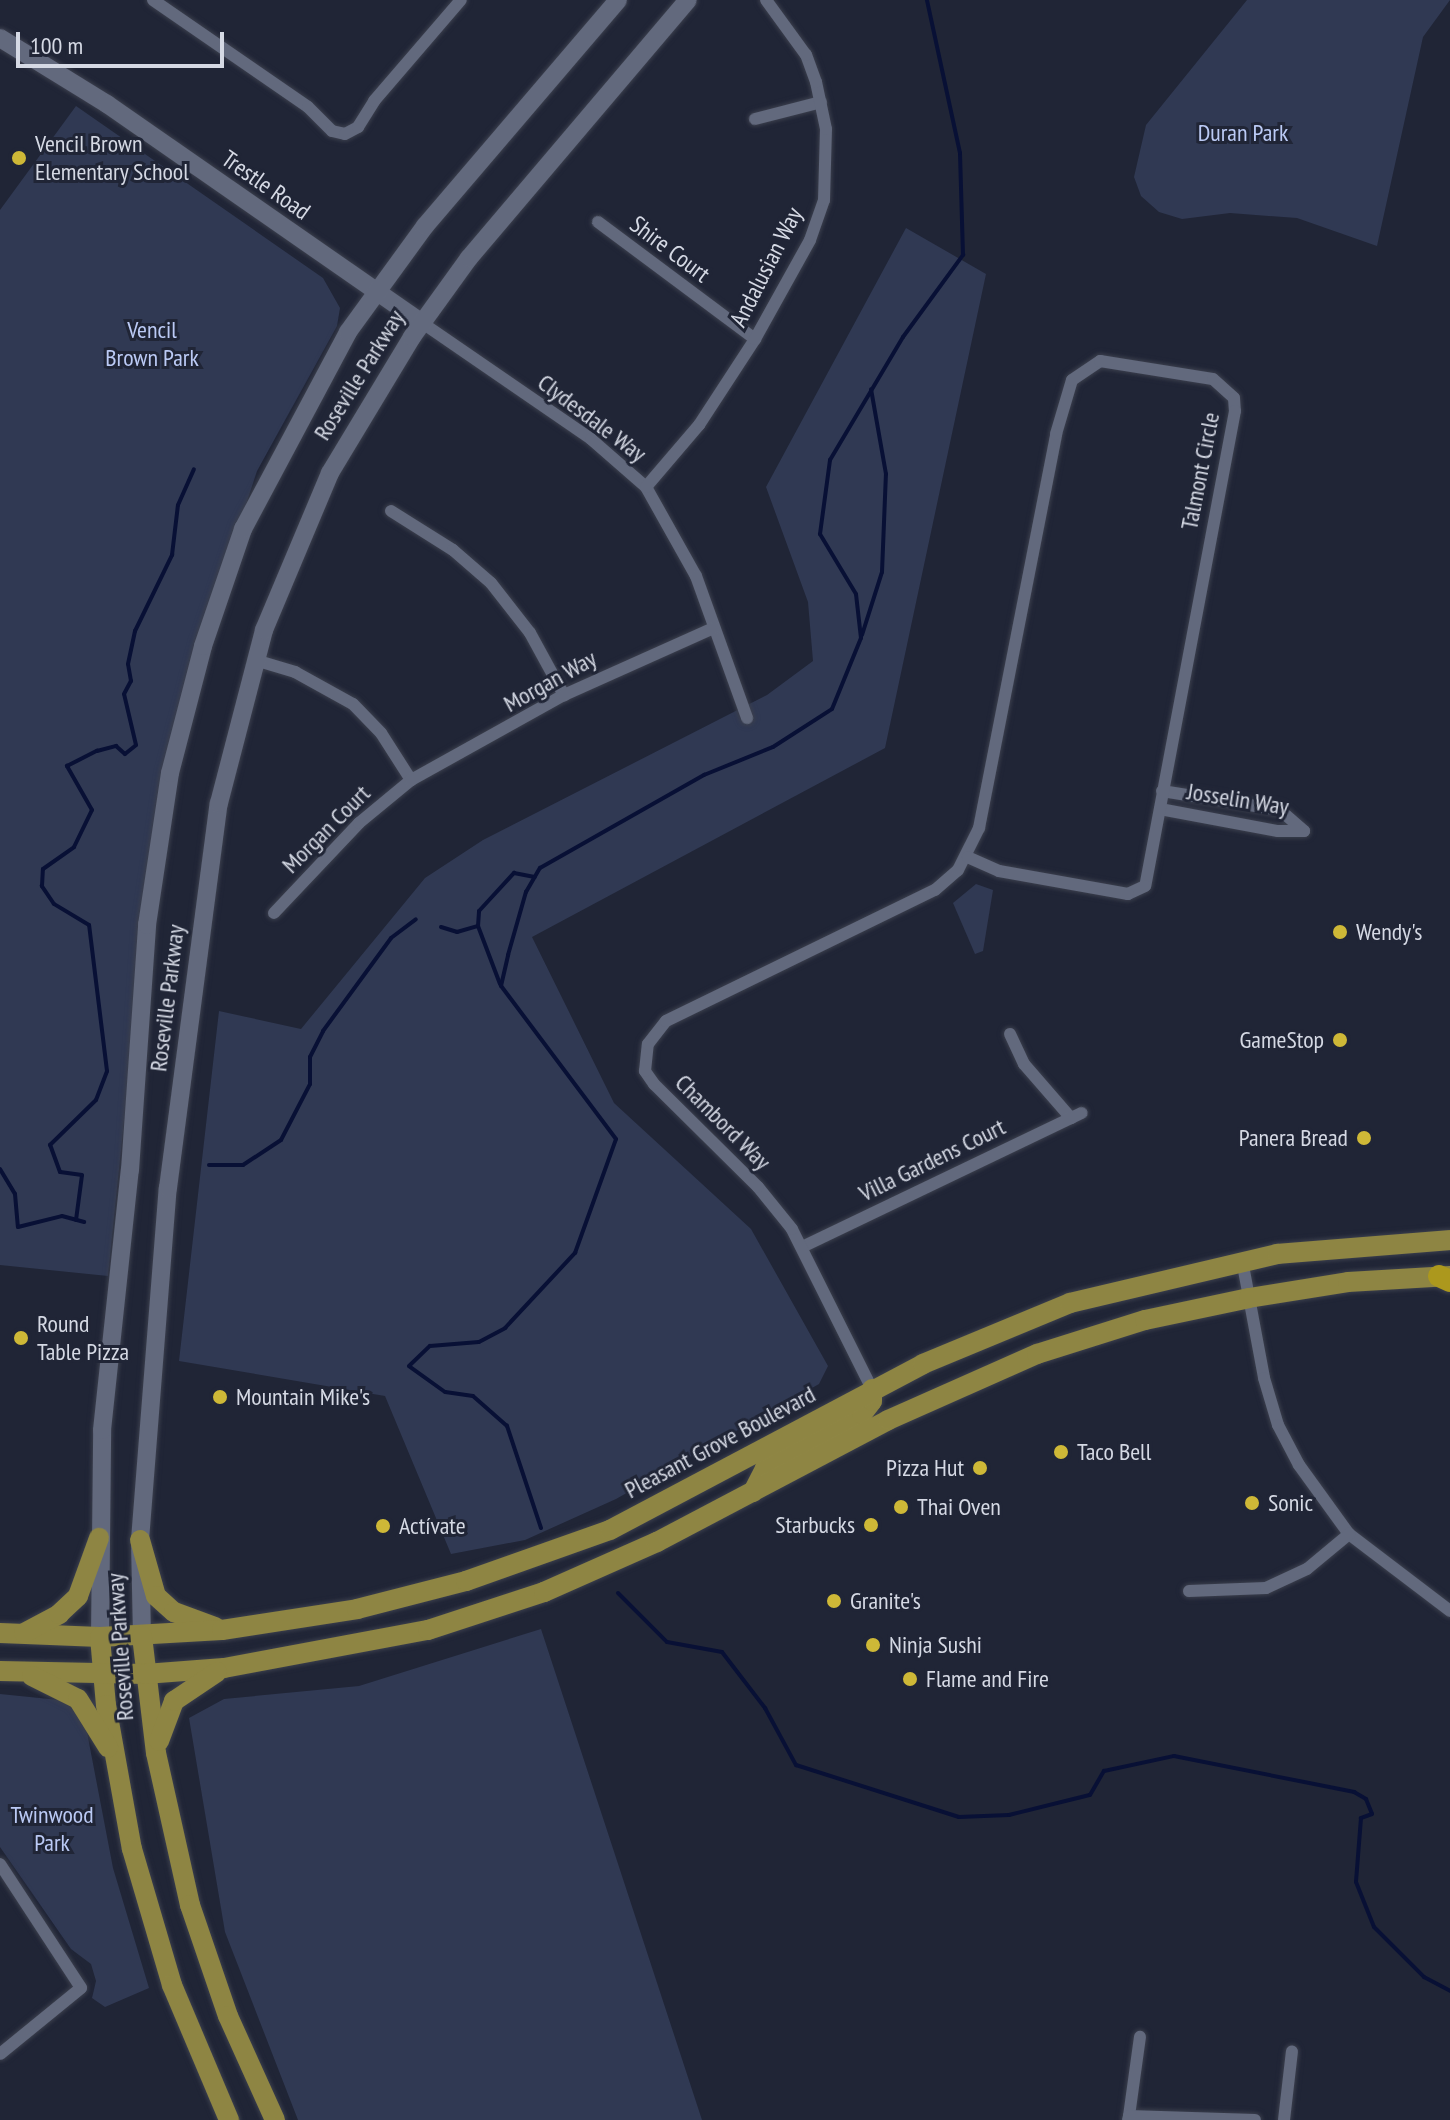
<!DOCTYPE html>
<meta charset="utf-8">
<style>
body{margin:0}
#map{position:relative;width:1450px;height:2120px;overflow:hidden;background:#202536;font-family:"PT Sans Narrow",sans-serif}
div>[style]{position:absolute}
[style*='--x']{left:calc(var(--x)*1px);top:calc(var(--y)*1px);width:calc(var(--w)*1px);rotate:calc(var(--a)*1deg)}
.green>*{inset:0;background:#303953}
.stream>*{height:4px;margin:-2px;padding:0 2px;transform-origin:2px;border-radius:2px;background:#081035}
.roads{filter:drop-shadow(0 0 2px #3b3f4d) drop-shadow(0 0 2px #3b3f4d)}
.street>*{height:12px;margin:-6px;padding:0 6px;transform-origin:6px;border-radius:6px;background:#62697d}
.secondary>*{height:18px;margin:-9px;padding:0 9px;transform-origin:9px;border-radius:9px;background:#62697d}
.primary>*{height:20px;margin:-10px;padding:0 10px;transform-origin:10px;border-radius:10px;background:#8e8543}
.highway>*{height:22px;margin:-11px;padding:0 11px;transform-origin:11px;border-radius:11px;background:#ac981d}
.dots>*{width:22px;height:22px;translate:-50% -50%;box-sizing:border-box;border:4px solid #202536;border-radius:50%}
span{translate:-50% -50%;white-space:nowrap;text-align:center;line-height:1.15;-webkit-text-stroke:6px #202536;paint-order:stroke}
.park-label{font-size:24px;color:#bbcaf5}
.poi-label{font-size:24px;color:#d5d9e4}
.left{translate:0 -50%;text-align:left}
.right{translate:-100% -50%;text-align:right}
.street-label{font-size:24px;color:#d5d9e4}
.scale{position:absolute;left:16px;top:32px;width:208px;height:36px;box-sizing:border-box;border:4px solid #d5d9e4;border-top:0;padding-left:10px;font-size:24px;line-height:28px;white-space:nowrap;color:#d5d9e4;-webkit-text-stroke:6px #202536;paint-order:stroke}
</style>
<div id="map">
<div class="green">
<i style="clip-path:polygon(1247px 0,1450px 0,1423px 37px,1377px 246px,1297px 218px,1230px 213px,1182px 219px,1159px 212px,1141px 196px,1134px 177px,1146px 125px)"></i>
<i style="clip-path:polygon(76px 106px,323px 278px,340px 308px,337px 326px,257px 471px,190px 675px,147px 899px,108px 1276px,0 1265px,0 210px)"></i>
<i style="clip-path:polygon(906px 228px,986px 274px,885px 748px,532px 937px,614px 1103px,751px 1229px,828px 1366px,819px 1384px,616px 1499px,525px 1540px,451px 1554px,385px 1396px,179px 1361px,219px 1011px,301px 1029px,425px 878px,483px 840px,767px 695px,813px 661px,808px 602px,766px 487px)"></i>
<i style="clip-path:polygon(976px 884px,993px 890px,983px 951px,975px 954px,953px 903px)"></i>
<i style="clip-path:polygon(541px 1629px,702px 2120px,298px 2120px,225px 1932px,189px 1718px,224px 1699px,359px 1686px)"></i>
<i style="clip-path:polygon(0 1694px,59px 1700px,76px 1710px,86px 1727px,113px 1868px,149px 1988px,105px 2007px,92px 1998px,96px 1981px,91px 1964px,71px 1949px,0 1847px)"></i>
</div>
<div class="stream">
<i style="--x:862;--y:635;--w:66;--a:-72.4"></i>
<i style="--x:882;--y:572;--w:98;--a:-87.7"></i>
<i style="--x:886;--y:474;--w:86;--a:-100"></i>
<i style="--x:441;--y:927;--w:17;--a:17"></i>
<i style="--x:457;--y:932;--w:22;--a:-16"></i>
<i style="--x:500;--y:984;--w:62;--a:-110.8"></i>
<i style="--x:478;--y:926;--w:15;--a:-86"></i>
<i style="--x:479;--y:911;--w:52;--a:-47.4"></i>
<i style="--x:514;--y:873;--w:21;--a:11"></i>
<i style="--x:209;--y:1165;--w:34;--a:0"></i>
<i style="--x:243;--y:1165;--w:45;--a:-33.3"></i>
<i style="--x:281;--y:1140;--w:63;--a:-62.6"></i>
<i style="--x:310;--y:1084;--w:27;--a:-90"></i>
<i style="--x:310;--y:1057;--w:29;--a:-63"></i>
<i style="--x:323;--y:1031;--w:115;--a:-53.8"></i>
<i style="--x:391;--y:938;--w:31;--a:-37"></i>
<i style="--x:0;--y:1169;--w:29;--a:59"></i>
<i style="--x:15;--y:1194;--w:33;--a:85"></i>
<i style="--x:18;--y:1227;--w:45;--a:-14"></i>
<i style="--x:62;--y:1216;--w:23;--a:15"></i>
<i style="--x:76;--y:1220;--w:45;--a:-82.4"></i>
<i style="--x:82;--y:1175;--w:22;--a:-172"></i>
<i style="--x:60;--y:1172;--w:29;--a:-110"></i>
<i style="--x:50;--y:1145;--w:64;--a:-44.4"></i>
<i style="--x:96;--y:1100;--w:31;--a:-69"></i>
<i style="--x:107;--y:1071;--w:147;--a:-97"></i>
<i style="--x:89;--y:925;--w:41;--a:-149"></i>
<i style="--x:54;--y:904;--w:22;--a:-124"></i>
<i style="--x:42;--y:886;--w:17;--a:-87"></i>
<i style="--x:43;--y:869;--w:38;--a:-35"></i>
<i style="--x:74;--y:847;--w:41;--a:-64.1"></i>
<i style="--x:92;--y:810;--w:51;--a:-119.6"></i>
<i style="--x:67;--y:766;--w:34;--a:-27"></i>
<i style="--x:97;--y:751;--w:20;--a:-15"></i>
<i style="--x:116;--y:746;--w:12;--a:42"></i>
<i style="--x:125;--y:754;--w:14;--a:-39"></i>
<i style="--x:136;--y:745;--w:52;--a:-103.2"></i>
<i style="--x:124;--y:694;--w:15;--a:-62"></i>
<i style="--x:131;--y:681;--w:17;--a:-100"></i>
<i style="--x:128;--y:664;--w:34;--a:-78"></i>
<i style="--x:135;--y:631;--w:85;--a:-64"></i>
<i style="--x:172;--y:555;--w:50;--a:-83.2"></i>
<i style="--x:178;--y:505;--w:39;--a:-66"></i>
<i style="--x:541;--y:1528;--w:108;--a:-108.4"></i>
<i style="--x:507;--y:1426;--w:45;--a:-138.6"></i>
<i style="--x:473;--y:1396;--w:28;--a:-172"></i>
<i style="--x:445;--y:1392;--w:44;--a:-144.2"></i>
<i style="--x:409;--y:1366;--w:29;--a:-44"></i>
<i style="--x:430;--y:1346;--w:49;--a:-4.7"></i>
<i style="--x:479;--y:1342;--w:30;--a:-28"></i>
<i style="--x:505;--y:1328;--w:103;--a:-47"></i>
<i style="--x:575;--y:1253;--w:121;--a:-70.2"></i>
<i style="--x:616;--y:1139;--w:191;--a:-126.9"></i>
<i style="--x:501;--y:986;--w:32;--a:-77"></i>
<i style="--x:508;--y:955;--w:66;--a:-74.1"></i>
<i style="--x:526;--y:892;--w:28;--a:-60"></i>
<i style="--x:540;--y:868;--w:189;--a:-29.6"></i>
<i style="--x:704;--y:775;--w:74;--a:-22.1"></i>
<i style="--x:773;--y:747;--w:70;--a:-32.8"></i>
<i style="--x:832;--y:709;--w:77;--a:-67.8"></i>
<i style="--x:861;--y:638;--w:44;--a:-96.5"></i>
<i style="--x:856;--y:594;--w:70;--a:-121"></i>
<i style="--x:820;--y:534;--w:75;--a:-82.3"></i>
<i style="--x:830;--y:460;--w:143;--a:-59.3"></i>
<i style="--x:903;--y:337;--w:102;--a:-53.8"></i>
<i style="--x:963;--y:255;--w:102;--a:-91.7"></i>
<i style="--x:960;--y:153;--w:157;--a:-102.2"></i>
<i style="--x:618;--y:1593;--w:69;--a:45"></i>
<i style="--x:667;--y:1642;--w:56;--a:10.3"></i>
<i style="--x:722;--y:1652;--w:71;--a:52.5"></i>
<i style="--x:765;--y:1708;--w:65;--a:61.5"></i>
<i style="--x:796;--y:1765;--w:171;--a:17.7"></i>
<i style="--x:959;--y:1817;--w:50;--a:-2.3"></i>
<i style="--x:1009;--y:1815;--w:83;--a:-13.9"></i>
<i style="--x:1090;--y:1795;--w:28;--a:-60"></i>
<i style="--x:1104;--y:1771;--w:72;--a:-12.1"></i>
<i style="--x:1174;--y:1756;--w:184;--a:11.3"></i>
<i style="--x:1354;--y:1792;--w:14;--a:30"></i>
<i style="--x:1366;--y:1799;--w:16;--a:68"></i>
<i style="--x:1372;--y:1814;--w:12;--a:160"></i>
<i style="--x:1361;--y:1818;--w:64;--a:94.5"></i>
<i style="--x:1356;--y:1882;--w:48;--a:68.2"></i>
<i style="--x:1374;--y:1927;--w:71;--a:45"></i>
<i style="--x:1424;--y:1977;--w:30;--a:28"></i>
</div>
<div class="roads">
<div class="street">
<i style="--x:153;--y:0;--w:188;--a:34.6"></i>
<i style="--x:308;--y:107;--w:34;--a:45"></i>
<i style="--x:332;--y:131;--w:13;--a:13"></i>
<i style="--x:345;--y:134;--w:15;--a:-28"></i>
<i style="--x:358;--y:127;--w:31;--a:-58"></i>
<i style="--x:374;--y:101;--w:133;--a:-49.3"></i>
<i style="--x:755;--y:119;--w:68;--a:-14.4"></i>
<i style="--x:598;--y:222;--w:196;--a:36.7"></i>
<i style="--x:421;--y:322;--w:206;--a:34.5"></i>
<i style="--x:591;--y:439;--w:73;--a:41.1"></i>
<i style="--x:646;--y:487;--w:102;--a:60.7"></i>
<i style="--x:696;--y:576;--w:151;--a:70.2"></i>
<i style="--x:646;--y:487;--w:82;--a:-49.5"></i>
<i style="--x:699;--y:425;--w:103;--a:-56.9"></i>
<i style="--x:755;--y:339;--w:113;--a:-60.9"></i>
<i style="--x:810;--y:240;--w:42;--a:-70.7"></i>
<i style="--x:824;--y:200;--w:71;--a:-88.4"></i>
<i style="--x:826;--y:129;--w:48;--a:-102"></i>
<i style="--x:816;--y:82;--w:29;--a:-110"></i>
<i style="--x:806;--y:55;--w:68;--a:-126"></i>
<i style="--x:391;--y:511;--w:73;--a:32.2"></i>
<i style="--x:453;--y:550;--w:50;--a:41"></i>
<i style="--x:491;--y:583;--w:63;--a:52"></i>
<i style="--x:530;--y:633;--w:71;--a:61.3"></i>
<i style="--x:255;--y:660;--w:42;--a:16.7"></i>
<i style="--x:295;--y:672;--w:66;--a:28.9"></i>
<i style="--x:353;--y:704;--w:40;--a:46"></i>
<i style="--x:381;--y:733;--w:56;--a:57.4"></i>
<i style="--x:1162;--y:791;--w:120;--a:9.1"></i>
<i style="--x:1280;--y:810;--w:32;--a:41"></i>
<i style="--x:1160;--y:809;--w:120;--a:10.6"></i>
<i style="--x:1278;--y:831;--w:26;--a:0"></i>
<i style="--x:274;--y:913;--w:124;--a:-46.6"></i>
<i style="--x:359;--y:823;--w:67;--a:-39.6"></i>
<i style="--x:411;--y:780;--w:175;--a:-29.1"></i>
<i style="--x:564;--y:695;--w:164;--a:-24.1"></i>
<i style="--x:1010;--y:1034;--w:33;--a:65"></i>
<i style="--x:1024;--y:1064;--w:72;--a:49"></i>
<i style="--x:802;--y:1247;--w:310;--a:-25.6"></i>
<i style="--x:1242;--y:1260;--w:120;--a:79.4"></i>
<i style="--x:1264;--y:1378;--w:49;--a:73.4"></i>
<i style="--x:1278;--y:1425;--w:45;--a:62.3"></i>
<i style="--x:1299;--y:1465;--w:85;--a:54.1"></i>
<i style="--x:1349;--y:1534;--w:127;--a:37.3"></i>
<i style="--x:872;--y:1389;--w:179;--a:-116.6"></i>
<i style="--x:792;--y:1229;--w:54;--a:-129"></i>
<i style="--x:758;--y:1187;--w:146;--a:-135.3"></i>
<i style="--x:654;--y:1084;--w:16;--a:-125"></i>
<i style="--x:645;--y:1071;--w:27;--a:-84"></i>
<i style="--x:648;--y:1044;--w:29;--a:-52"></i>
<i style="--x:666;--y:1021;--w:299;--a:-26"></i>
<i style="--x:935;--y:890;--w:30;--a:-41"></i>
<i style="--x:958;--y:870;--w:47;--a:-63.4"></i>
<i style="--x:979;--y:828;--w:401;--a:-78.9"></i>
<i style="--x:1056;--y:434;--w:56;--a:-73.5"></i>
<i style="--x:1072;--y:380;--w:34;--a:-34"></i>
<i style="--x:1100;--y:361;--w:114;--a:9.1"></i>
<i style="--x:1213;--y:379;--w:28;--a:42"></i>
<i style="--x:1234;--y:398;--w:13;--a:86"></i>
<i style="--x:1235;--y:411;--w:483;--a:100.7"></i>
<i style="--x:1145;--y:886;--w:19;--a:155"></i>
<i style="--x:1128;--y:894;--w:131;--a:-169.9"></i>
<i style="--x:999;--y:871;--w:34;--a:-156"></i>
<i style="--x:1189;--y:1591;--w:77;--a:-2.2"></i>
<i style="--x:1266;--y:1588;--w:45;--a:-24.9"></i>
<i style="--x:1307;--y:1569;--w:55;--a:-39.8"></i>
<i style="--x:0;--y:1864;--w:148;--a:56.8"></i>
<i style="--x:81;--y:1988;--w:104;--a:140.8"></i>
<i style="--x:1129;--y:2116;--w:80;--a:-82.1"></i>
<i style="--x:1128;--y:2120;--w:4;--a:-76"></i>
<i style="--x:1129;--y:2116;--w:126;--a:1.8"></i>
<i style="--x:1284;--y:2120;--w:69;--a:-83.4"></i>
</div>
<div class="secondary">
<i style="--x:0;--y:38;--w:126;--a:31.7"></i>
<i style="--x:107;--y:104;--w:382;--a:34.8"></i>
<i style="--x:142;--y:1636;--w:96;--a:-91.2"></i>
<i style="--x:140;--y:1540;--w:353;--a:-85.5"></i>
<i style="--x:168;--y:1188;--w:388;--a:-82.5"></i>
<i style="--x:219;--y:803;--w:179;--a:-75.4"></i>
<i style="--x:264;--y:630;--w:170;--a:-67.2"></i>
<i style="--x:330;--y:473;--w:159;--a:-58.9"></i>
<i style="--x:412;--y:337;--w:97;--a:-54.2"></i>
<i style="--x:469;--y:258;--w:338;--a:-49.7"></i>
<i style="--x:100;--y:1637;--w:207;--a:-89.4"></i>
<i style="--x:102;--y:1430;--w:262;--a:-83.9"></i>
<i style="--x:130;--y:1170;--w:246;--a:-86"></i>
<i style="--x:147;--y:925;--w:154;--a:-81.4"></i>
<i style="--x:170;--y:773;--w:131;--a:-75.4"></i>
<i style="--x:203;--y:646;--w:124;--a:-71.1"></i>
<i style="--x:243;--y:529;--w:223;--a:-61.9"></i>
<i style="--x:348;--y:332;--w:131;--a:-54"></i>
<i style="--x:425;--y:226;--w:297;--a:-49.5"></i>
</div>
<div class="primary">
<i style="--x:753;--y:1492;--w:27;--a:-63"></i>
<i style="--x:765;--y:1468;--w:111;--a:-29.1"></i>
<i style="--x:862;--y:1414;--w:16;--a:-52"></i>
<i style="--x:872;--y:1401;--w:12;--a:-90"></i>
<i style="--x:140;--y:1540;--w:58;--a:74.1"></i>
<i style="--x:156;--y:1596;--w:24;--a:42"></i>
<i style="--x:174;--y:1612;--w:44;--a:20.1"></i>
<i style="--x:0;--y:1633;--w:100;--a:2.3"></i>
<i style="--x:100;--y:1637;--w:122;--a:-3.3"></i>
<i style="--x:222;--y:1630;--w:137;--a:-8.8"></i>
<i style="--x:357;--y:1609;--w:113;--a:-14.4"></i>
<i style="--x:466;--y:1581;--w:153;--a:-19.5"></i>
<i style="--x:610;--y:1530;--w:354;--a:-27.9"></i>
<i style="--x:923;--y:1364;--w:159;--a:-22.5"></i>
<i style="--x:1070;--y:1303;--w:213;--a:-13.3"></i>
<i style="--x:1277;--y:1254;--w:174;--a:-4.6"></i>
<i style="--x:24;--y:1633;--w:40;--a:-28"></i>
<i style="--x:59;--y:1614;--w:26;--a:-43"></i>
<i style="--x:78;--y:1596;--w:62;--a:-70.1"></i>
<i style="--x:142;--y:1636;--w:118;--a:83.2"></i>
<i style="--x:156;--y:1753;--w:156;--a:77.4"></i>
<i style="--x:190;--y:1905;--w:117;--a:71.1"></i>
<i style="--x:228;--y:2016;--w:114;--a:65.7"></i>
<i style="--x:100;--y:1637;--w:68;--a:85"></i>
<i style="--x:106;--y:1705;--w:146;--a:79.8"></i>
<i style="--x:132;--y:1849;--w:142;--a:73.6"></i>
<i style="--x:172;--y:1985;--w:147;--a:67.1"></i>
<i style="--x:0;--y:1671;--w:145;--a:1.2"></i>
<i style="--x:145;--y:1674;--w:79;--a:-4.3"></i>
<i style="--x:224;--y:1668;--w:208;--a:-10.6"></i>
<i style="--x:428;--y:1630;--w:122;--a:-18.1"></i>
<i style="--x:544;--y:1592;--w:124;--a:-23.9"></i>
<i style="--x:657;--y:1542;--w:261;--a:-27.8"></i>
<i style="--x:888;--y:1420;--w:163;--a:-23.9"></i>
<i style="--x:1037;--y:1354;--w:113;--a:-17.5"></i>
<i style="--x:1145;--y:1320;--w:106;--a:-11.9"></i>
<i style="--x:1249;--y:1298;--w:100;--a:-9.2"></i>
<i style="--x:1348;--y:1282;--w:102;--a:-3.4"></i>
<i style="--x:32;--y:1676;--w:51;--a:26.6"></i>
<i style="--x:78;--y:1699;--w:57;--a:58"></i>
<i style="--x:159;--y:1741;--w:43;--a:-69.4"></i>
<i style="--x:174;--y:1701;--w:52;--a:-34"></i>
</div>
<div class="highway">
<i style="--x:1439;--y:1276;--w:12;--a:24"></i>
</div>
</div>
<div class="dots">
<i style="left:19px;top:158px;background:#ceb837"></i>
<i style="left:1340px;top:932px;background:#ceb837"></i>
<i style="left:1340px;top:1040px;background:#ceb837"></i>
<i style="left:1364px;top:1138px;background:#ceb837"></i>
<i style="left:21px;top:1338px;background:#ceb837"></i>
<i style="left:220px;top:1397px;background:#ceb837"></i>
<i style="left:1061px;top:1452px;background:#ceb837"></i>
<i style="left:980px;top:1468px;background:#ceb837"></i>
<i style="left:1252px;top:1503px;background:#ceb837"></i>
<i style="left:901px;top:1507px;background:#ceb837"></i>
<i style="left:871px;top:1525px;background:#ceb837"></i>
<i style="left:383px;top:1526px;background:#ceb837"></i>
<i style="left:834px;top:1601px;background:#ceb837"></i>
<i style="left:873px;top:1645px;background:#ceb837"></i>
<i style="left:910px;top:1679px;background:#ceb837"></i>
</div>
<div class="park-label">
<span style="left:1243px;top:133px">Duran Park</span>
<span style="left:152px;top:344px">Vencil<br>Brown Park</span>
<span style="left:52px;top:1829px">Twinwood<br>Park</span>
</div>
<div class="poi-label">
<span class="left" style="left:35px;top:158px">Vencil Brown<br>Elementary School</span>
<span class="left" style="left:1356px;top:932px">Wendy's</span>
<span class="right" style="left:1324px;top:1040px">GameStop</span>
<span class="right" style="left:1348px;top:1138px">Panera Bread</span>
<span class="left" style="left:37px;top:1338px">Round<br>Table Pizza</span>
<span class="left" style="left:236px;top:1397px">Mountain Mike's</span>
<span class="left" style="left:1077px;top:1452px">Taco Bell</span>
<span class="right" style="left:964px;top:1468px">Pizza Hut</span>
<span class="left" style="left:1268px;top:1503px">Sonic</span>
<span class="left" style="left:917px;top:1507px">Thai Oven</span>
<span class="right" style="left:855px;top:1525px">Starbucks</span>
<span class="left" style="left:399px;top:1526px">Actívate</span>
<span class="left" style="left:850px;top:1601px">Granite's</span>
<span class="left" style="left:889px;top:1645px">Ninja Sushi</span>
<span class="left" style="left:926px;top:1679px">Flame and Fire</span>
</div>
<div class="street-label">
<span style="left:266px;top:185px;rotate:35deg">Trestle Road</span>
<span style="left:670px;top:249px;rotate:37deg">Shire Court</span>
<span style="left:766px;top:267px;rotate:-63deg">Andalusian Way</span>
<span style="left:359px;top:375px;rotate:-58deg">Roseville Parkway</span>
<span style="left:592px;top:418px;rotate:37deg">Clydesdale Way</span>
<span style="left:1200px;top:471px;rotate:-79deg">Talmont Circle</span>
<span style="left:550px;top:681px;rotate:-29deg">Morgan Way</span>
<span style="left:1238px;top:799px;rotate:9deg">Josselin Way</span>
<span style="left:326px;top:829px;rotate:-45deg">Morgan Court</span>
<span style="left:167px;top:998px;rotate:-83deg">Roseville Parkway</span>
<span style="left:723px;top:1122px;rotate:45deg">Chambord Way</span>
<span style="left:932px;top:1160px;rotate:-26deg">Villa Gardens Court</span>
<span style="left:720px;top:1442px;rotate:-28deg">Pleasant Grove Boulevard</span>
<span style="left:120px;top:1647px;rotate:-94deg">Roseville Parkway</span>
</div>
<div class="scale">100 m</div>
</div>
